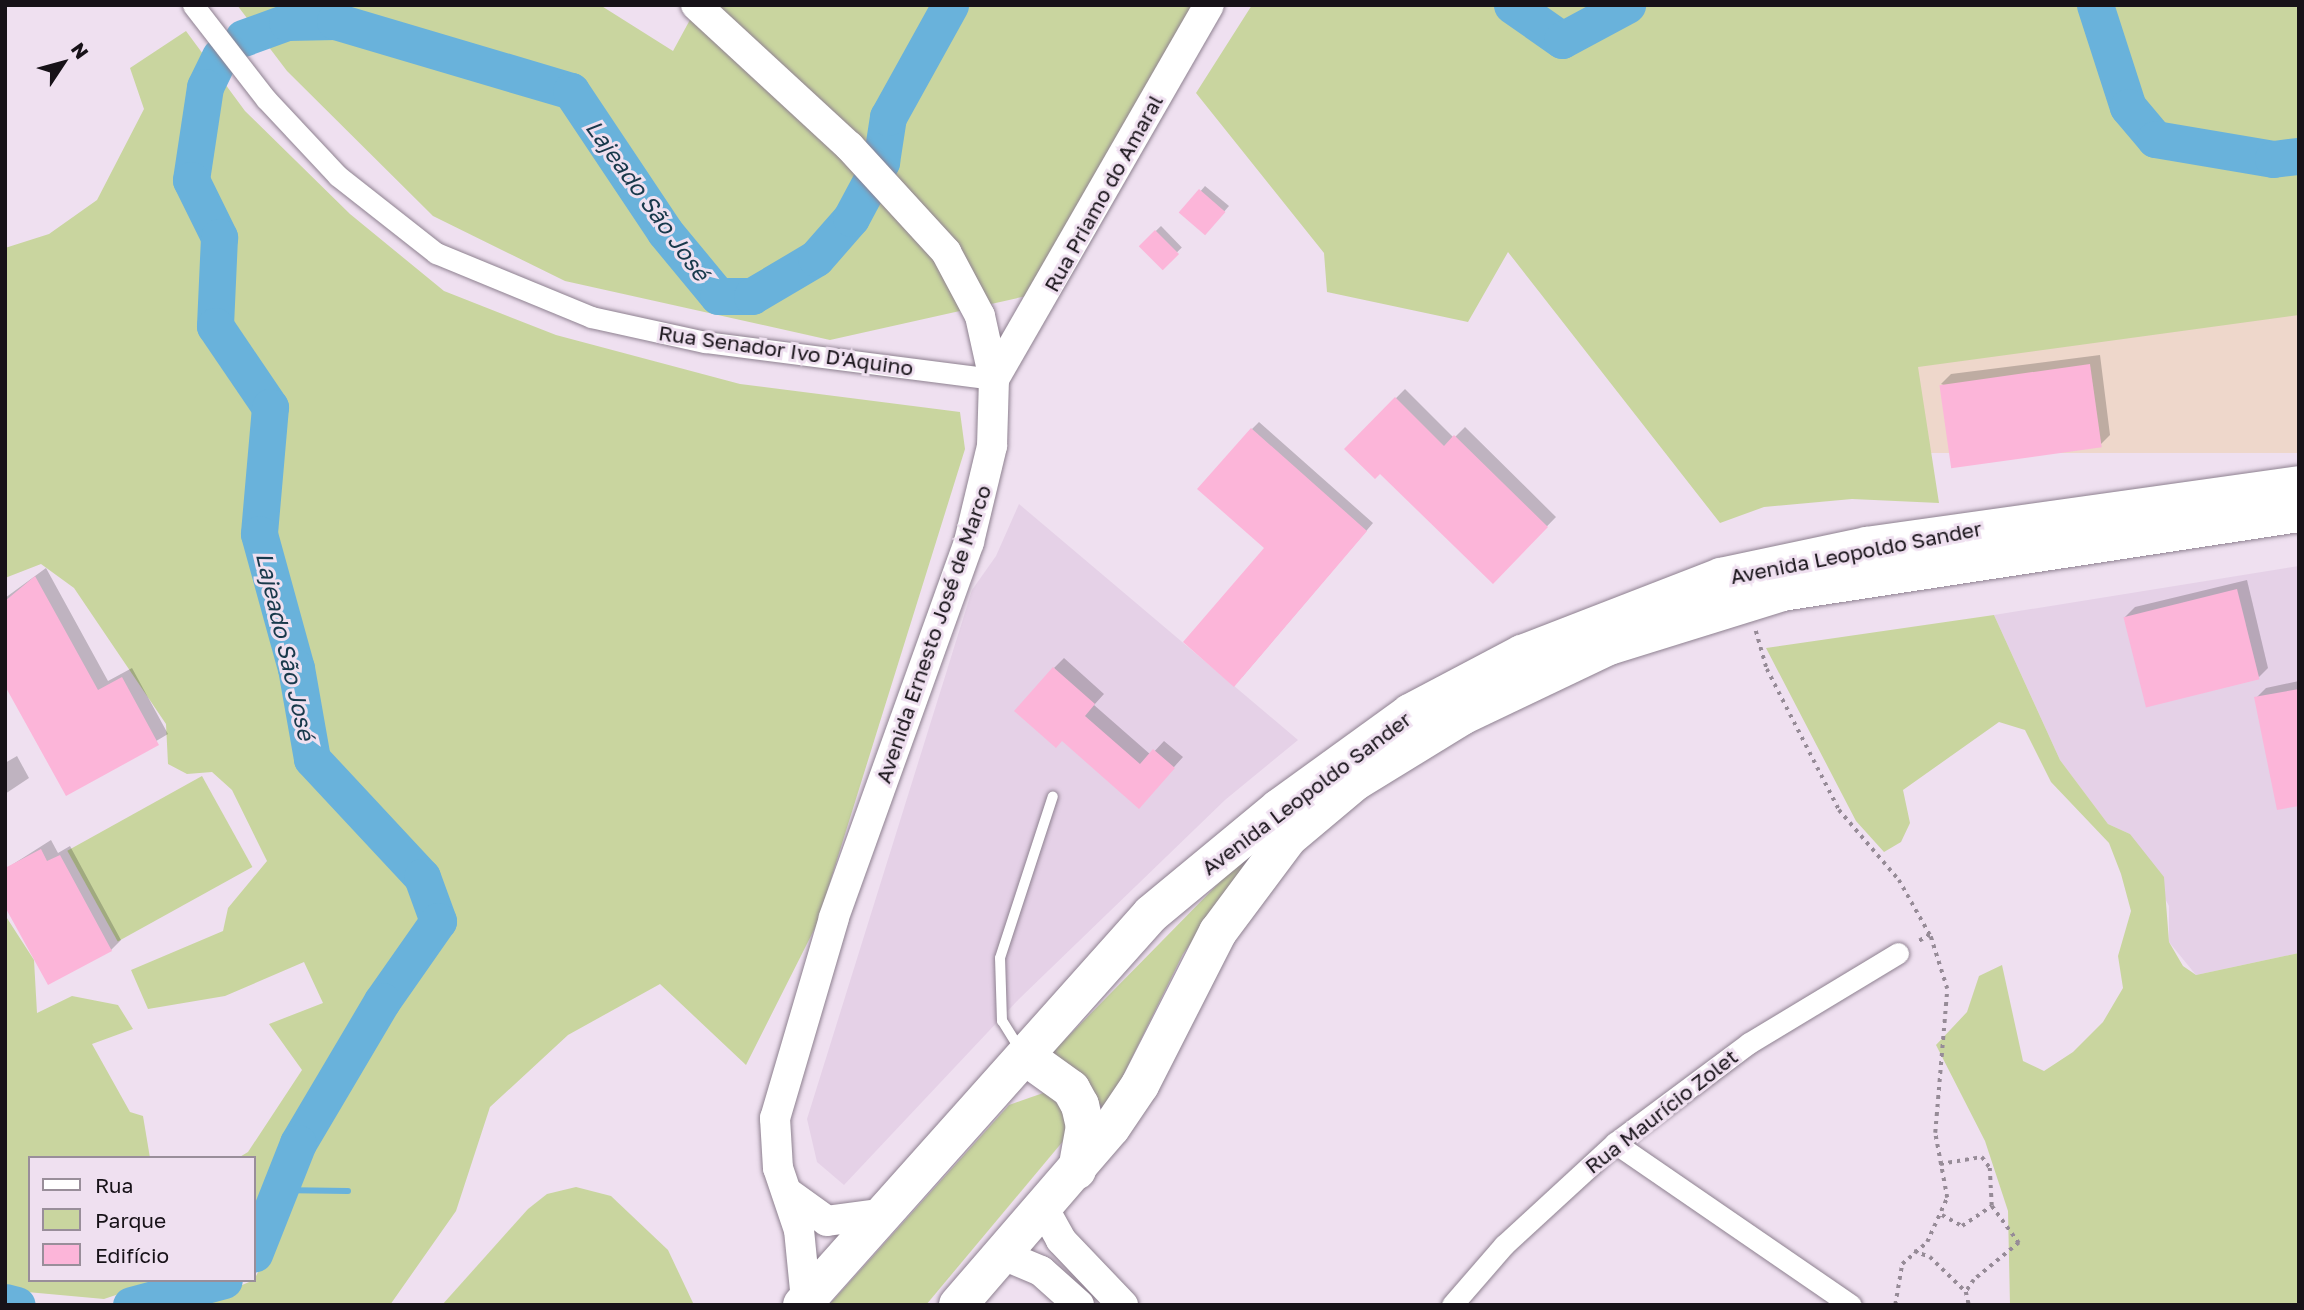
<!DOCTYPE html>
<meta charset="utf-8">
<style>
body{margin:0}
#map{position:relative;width:2304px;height:1310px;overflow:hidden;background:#efe0f0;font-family:"Golos Text",sans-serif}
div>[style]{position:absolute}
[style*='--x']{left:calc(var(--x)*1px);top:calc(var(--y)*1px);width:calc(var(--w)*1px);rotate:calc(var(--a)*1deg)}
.built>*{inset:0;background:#e5d1e7}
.education>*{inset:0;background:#eed7cb;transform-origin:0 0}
.green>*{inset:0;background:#c9d59f;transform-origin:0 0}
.shadow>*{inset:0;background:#0003;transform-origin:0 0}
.stream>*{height:6px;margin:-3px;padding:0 3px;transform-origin:3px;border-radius:3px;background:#69b2db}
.river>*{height:37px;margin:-18.5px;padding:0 18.5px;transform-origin:18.5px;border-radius:18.5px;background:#69b2db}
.building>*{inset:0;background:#fcb5d9;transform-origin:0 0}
.path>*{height:3.5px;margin-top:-1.75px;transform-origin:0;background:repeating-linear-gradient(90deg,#968b97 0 3.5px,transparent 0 8.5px)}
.roads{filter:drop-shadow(0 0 2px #8e8190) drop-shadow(0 0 2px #8e8190)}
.lane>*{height:10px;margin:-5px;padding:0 5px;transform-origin:5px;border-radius:5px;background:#fff}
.street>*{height:21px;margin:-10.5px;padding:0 10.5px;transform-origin:10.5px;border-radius:10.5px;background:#fff}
.secondary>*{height:30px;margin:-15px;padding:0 15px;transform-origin:15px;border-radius:15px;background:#fff}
.highway>*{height:38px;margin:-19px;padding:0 19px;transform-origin:19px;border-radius:19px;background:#fff}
span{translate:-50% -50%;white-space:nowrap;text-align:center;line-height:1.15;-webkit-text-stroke:6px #efe0f0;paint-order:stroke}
.street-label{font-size:21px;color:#171218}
.water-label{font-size:23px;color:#18394b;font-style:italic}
.frame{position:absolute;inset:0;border:7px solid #171218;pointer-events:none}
.legend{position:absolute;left:28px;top:1156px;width:228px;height:126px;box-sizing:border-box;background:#efe0f0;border:2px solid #998e9a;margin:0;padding:9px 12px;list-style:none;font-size:21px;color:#171218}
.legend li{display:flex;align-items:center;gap:14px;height:35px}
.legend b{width:35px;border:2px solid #998e9a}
.north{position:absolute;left:28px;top:28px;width:70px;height:70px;-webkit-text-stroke:5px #efe0f0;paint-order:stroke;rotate:54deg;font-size:19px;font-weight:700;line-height:28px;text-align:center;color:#171218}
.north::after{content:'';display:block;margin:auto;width:24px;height:32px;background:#171218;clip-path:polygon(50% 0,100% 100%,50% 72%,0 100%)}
</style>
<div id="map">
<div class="built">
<i style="clip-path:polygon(1019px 504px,1298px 740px,1225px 800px,1019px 999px,844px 1185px,817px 1162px,807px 1119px,972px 590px,996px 556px)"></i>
<i style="clip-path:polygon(2299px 566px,2299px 953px,2196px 975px,2169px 942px,2169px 906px,2130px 834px,2108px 824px,2060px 760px,1994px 615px)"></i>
</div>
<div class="education">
<i style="left:2299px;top:315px;width:138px;height:385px;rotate:90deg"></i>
</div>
<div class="green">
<i style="clip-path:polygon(237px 5px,600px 5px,673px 51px,698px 5px,1198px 5px,1031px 295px,830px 340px,565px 281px,433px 216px,287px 71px)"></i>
<i style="clip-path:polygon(1252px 5px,2299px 5px,2299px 315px,1918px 367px,1939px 503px,1852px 499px,1764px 507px,1720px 523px,1508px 252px,1468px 322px,1327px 292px,1324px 253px,1196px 93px)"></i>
<i style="clip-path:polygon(186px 31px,245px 111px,350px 214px,444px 291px,556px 335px,740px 384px,960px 412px,965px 449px,817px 924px,746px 1065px,660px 984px,568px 1035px,490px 1107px,456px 1211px,390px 1305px,194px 1305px,254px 1280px,281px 1227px,297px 1184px,271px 1178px,254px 1212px,254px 1158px,238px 1158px,248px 1152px,302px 1070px,269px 1024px,323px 1003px,304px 962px,225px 996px,148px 1009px,131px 970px,223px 931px,228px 908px,267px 861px,232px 790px,212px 772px,187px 774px,168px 764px,166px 724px,74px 588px,41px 564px,5px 578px,5px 248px,49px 234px,97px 200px,144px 109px,130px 68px)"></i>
<i style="clip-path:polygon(1994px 615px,2060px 760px,2108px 824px,2130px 834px,2164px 877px,2169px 942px,2183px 966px,2196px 975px,2299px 953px,2299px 1305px,2010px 1305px,2008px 1211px,1985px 1141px,1936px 1045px,1967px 1012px,1979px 976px,2002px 965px,2023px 1061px,2044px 1071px,2073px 1052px,2103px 1022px,2123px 988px,2118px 956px,2131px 911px,2121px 874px,2109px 843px,2051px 782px,2025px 730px,1999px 722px,1903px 790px,1910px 823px,1901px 842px,1884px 852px,1856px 821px,1766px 648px)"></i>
<i style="left:202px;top:776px;width:104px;height:154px;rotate:61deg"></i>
<i style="clip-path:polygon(1274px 827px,1183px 954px,1105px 1112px,1082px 1077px,1050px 1055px)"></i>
<i style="clip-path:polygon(5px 915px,34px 960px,37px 1013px,72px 996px,118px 1005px,133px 1029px,92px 1044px,130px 1112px,143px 1116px,150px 1158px,30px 1158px,30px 1280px,161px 1280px,104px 1299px,5px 1290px)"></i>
<i style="clip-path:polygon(1046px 1092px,1058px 1097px,1069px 1134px,926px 1305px,829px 1305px,1009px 1105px)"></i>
<i style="clip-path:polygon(576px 1187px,611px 1196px,668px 1250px,694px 1305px,442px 1305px,528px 1209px,547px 1194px)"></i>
</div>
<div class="shadow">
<i style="clip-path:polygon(1205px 186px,1229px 206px,1209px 229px,1182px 213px)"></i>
<i style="left:1161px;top:226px;width:30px;height:28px;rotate:46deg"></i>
<i style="clip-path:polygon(2100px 355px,2110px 435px,2100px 445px,1941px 384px,1951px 374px)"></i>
<i style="clip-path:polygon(1405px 389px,1454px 438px,1465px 427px,1556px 517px,1493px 582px,1380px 471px,1346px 449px)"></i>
<i style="clip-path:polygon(1259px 422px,1373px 523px,1242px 677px,1266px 548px,1252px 429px)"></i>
<i style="clip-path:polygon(46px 568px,108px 681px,132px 668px,168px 734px,67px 794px,5px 683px,5px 598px)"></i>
<i style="clip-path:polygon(2247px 580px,2268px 668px,2258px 678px,2125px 617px,2135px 607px)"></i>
<i style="clip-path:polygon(1064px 658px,1104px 694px,1094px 705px,1151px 755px,1164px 741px,1183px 757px,1139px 806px,1054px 668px)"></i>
<i style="clip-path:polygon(2299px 681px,2299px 804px,2256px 698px,2266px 688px)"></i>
<i style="clip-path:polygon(17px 756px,29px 778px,5px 794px,5px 763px)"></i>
<i style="clip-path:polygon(51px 840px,58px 853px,70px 846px,121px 940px,111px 950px,7px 868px)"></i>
</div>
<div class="stream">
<i style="--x:277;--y:1190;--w:71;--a:0.8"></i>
</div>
<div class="river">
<i style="--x:1512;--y:5;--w:61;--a:35"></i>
<i style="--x:1562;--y:40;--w:74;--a:-28.3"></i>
<i style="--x:2095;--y:5;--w:107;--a:72.1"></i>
<i style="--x:2128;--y:107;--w:42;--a:49.8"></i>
<i style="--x:2155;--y:139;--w:120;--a:9.6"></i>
<i style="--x:2273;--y:159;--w:26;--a:-7"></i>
<i style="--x:243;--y:38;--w:47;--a:-20"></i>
<i style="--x:287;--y:22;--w:48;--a:-1.2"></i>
<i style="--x:335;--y:21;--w:246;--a:16.5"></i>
<i style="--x:571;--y:91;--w:169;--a:56.3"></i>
<i style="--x:665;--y:232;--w:83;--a:50.4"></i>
<i style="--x:718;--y:296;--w:34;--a:0"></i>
<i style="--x:752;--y:296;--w:74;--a:-30.7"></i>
<i style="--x:816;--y:258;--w:53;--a:-48.8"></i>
<i style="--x:851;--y:218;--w:64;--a:-61.8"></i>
<i style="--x:881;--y:162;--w:46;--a:-81.2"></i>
<i style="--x:888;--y:117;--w:128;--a:-61"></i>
<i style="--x:220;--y:56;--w:34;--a:116"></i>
<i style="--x:205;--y:87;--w:94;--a:98.6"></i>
<i style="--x:191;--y:180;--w:64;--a:63.8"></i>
<i style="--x:219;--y:237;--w:89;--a:92.6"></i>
<i style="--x:215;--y:326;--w:98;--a:55.8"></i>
<i style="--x:270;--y:407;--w:127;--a:95"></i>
<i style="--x:259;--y:534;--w:139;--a:74.6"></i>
<i style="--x:296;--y:668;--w:92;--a:80"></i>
<i style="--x:312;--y:759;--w:161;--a:47"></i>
<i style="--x:422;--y:877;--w:47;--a:70"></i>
<i style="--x:438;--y:921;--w:98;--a:125"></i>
<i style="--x:382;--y:1001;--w:165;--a:120.6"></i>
<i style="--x:298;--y:1143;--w:119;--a:111.6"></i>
<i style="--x:5;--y:1302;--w:12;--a:14"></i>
<i style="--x:131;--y:1305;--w:96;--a:-15"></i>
</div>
<div class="building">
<i style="left:1199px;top:189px;width:35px;height:31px;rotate:41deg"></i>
<i style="left:1155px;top:230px;width:34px;height:23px;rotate:45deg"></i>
<i style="left:2090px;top:364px;width:84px;height:152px;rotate:82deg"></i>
<i style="clip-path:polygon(1395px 397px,1444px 446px,1454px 435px,1548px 527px,1493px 584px,1380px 474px,1375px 479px,1344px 449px)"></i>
<i style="clip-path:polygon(1251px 428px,1367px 531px,1234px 687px,1183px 642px,1264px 548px,1197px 489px)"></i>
<i style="clip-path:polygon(35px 576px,98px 690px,122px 677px,159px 745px,66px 796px,5px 686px,5px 601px)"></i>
<i style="left:2237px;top:589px;width:93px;height:117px;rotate:76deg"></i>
<i style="clip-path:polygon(1053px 667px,1095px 704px,1085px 716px,1140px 764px,1153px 749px,1175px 768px,1139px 809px,1062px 741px,1056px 748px,1014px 711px)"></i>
<i style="clip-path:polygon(2299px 689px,2299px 806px,2277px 810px,2254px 697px)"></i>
<i style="clip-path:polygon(41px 849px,47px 861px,60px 855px,112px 951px,48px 985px,5px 907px,5px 868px)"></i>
</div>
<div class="path">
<i style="--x:1756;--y:631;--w:40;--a:74"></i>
<i style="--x:1767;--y:669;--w:158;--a:62.9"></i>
<i style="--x:1839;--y:810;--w:92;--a:49.4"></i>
<i style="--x:1899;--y:880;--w:63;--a:60.6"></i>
<i style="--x:1930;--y:935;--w:16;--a:150"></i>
<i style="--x:1940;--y:1164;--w:43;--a:-9.5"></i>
<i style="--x:1982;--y:1157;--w:14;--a:54"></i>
<i style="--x:1990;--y:1168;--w:38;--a:87"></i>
<i style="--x:1992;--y:1206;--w:46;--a:53.9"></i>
<i style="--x:2019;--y:1243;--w:58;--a:140.6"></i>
<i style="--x:1974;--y:1280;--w:14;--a:124"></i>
<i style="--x:1966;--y:1292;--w:13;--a:77"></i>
<i style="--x:1942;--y:1215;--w:23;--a:29"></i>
<i style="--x:1962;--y:1226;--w:36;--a:-34"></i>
<i style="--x:1914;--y:1251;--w:17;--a:21"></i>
<i style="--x:1930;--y:1257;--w:50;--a:44.2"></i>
<i style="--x:1895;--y:1305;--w:42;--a:-80.3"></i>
<i style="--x:1902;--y:1264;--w:33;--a:-41"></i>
<i style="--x:1927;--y:1242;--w:48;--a:-65.6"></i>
<i style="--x:1947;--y:1198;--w:66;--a:-100.5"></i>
<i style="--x:1935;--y:1133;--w:144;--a:-85.2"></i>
<i style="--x:1947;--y:989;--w:57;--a:-107.5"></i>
</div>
<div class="roads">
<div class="lane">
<i style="--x:1021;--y:1051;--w:36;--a:-122"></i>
<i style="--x:1002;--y:1021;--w:63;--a:-91.8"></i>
<i style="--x:1000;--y:958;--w:170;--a:-71.9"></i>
</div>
<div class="street">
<i style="--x:193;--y:5;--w:119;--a:52.2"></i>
<i style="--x:266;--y:99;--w:105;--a:46.9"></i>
<i style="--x:338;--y:176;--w:125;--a:38.2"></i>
<i style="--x:436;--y:253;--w:168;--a:22.4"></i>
<i style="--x:591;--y:317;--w:117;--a:12.4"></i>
<i style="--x:705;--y:342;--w:291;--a:7.3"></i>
<i style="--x:1615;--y:1143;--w:286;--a:34.5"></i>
<i style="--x:1452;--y:1305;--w:79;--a:-49.1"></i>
<i style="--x:1504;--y:1245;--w:151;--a:-42.6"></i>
<i style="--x:1615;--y:1143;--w:167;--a:-36.7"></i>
<i style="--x:1749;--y:1043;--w:174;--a:-31.1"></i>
</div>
<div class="secondary">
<i style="--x:696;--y:5;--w:208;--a:42.7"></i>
<i style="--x:849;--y:146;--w:144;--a:47.5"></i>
<i style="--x:946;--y:252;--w:72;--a:62"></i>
<i style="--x:980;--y:316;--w:65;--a:77.5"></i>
<i style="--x:994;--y:379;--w:67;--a:91.7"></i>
<i style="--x:992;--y:446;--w:99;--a:103.5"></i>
<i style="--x:969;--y:542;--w:400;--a:109.8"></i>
<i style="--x:834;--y:918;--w:209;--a:106.4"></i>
<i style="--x:775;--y:1118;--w:50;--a:86.6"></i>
<i style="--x:778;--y:1168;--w:65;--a:71.3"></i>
<i style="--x:799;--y:1230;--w:70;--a:84.3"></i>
<i style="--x:994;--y:379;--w:431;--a:-60.1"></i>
<i style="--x:788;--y:1193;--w:48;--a:35.7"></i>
<i style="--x:827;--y:1221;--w:61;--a:-7.6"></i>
<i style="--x:1044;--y:1209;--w:35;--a:61"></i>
<i style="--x:1061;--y:1240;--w:90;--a:46.4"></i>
<i style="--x:1003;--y:1255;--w:41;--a:22.8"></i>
<i style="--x:1041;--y:1271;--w:51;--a:41.8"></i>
</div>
<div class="highway">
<i style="--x:1025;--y:1056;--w:57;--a:35.7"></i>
<i style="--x:1071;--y:1089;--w:18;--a:61"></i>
<i style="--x:1080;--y:1105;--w:22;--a:77"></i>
<i style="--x:1085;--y:1126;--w:45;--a:100.3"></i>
<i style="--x:802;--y:1305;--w:524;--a:-48.25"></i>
<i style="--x:1151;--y:914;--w:166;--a:-39.6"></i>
<i style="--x:1279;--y:808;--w:162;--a:-35.9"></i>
<i style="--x:1410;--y:713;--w:127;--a:-27.8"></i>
<i style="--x:1522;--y:654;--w:213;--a:-21.2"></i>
<i style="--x:1721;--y:577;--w:149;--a:-12"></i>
<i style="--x:1867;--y:546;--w:436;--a:-8"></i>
<i style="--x:958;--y:1305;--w:234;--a:-49.2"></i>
<i style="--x:1111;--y:1128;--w:52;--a:-56"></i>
<i style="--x:1140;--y:1085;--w:172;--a:-63"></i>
<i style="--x:1218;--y:932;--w:117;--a:-53.3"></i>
<i style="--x:1288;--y:838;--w:89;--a:-40"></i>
<i style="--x:1356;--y:781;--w:124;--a:-31.5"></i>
<i style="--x:1462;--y:716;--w:163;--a:-25.5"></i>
<i style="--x:1609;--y:646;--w:181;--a:-17.3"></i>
<i style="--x:1782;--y:592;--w:523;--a:-8.69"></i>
</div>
</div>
<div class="street-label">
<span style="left:1103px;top:193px;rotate:-61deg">Rua Priamo do Amaral</span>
<span style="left:786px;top:350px;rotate:8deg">Rua Senador Ivo D'Aquino</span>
<span style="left:1856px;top:552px;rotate:-11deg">Avenida Leopoldo Sander</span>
<span style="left:933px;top:634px;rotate:-71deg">Avenida Ernesto José de Marco</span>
<span style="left:1306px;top:793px;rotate:-37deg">Avenida Leopoldo Sander</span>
<span style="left:1661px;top:1111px;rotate:-38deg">Rua Maurício Zolet</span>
</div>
<div class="water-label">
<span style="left:648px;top:200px;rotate:54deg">Lajeado São José</span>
<span style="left:286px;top:646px;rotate:77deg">Lajeado São José</span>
</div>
<div class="frame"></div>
<ul class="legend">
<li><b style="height:9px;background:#fff"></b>Rua</li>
<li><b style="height:19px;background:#c9d59f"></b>Parque</li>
<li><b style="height:19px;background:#fcb5d9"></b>Edifício</li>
</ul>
<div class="north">N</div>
</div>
